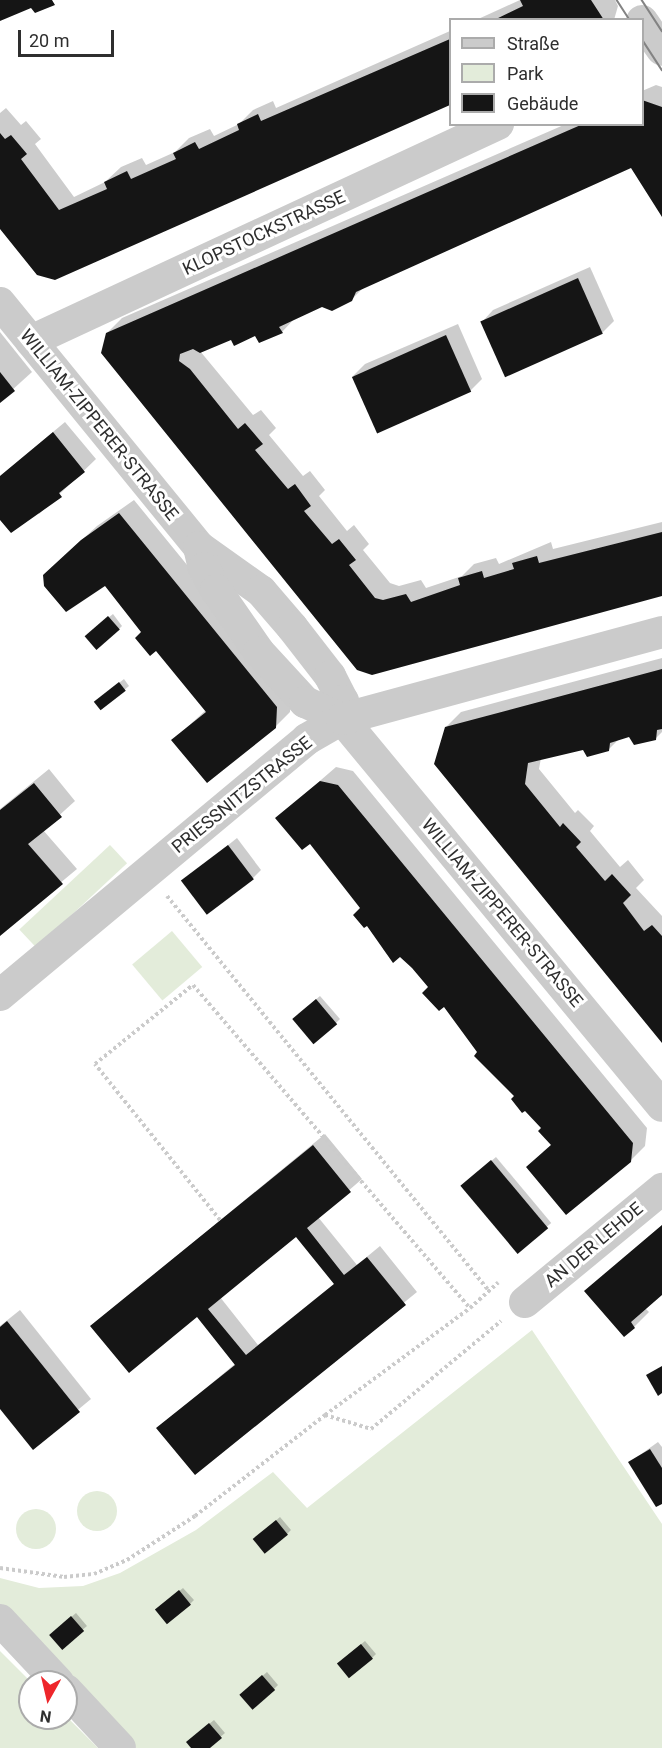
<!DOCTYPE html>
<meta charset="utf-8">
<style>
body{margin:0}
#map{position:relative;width:662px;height:1748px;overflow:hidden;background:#fff;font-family:Roboto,sans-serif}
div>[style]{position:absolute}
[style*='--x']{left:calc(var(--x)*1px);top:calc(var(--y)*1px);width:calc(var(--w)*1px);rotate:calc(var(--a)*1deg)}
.green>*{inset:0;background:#e3ecda;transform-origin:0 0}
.round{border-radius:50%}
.shadow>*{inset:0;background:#0003;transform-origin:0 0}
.building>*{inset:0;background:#151515;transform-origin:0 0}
.path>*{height:4px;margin-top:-2px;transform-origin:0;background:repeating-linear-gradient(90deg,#cbcbcb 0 3px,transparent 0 6px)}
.minor>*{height:32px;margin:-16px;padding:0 16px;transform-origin:16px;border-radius:16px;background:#cbcbcb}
.tram>*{height:1.5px;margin:-0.75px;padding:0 0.75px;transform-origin:0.75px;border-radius:0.75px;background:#838383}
span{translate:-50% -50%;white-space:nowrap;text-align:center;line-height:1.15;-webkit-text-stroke:6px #fff;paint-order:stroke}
.street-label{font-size:18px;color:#2e2e2e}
.legend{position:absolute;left:449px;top:18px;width:195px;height:108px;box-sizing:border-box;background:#fff;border:2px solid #ababab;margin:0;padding:8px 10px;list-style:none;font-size:18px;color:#2e2e2e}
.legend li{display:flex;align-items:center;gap:12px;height:30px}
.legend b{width:30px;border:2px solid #ababab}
.north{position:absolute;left:18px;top:1670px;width:60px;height:60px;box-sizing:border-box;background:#fff;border:2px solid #ababab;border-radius:50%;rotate:188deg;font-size:16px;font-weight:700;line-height:24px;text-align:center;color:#2e2e2e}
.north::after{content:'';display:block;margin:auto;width:21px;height:27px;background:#ee262b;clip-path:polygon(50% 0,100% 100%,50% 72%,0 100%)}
.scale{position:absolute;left:18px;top:30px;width:96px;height:27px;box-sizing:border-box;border:3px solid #2e2e2e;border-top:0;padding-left:8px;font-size:18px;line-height:21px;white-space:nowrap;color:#2e2e2e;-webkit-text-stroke:4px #fff;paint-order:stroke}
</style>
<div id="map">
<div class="green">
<i style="left:110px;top:845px;width:25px;height:124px;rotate:47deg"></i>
<i style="left:172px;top:931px;width:47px;height:52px;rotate:50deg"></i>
<i style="clip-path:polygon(532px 1330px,662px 1524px,662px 1748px,136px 1748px,0 1609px,0 1578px,39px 1588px,83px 1586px,120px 1573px,196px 1530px,273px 1472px,307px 1508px)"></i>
<i class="round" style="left:77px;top:1491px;width:40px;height:40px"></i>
<i class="round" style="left:16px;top:1509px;width:40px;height:40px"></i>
<i style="clip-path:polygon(0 1651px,31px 1682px,30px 1718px,66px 1716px,98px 1748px,0 1748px)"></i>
</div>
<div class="shadow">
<i style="clip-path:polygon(520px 0,615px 0,618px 6px,614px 20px,476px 20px)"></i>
<i style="clip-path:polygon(450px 31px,450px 104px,55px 278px,0 227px,0 113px,6px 108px,21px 125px,26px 121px,41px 139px,35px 144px,74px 197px,105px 182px,121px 167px,142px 158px,146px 165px,175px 152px,189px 138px,210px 129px,214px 136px,239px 124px,253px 110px,273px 101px,276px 108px)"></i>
<i style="clip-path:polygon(656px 85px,662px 87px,662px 215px,631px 166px,364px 287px,351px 300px,321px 305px,296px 317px,282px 332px,231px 338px,200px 351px,253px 415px,261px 410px,276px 428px,269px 435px,303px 476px,310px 471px,325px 490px,319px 496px,347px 531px,354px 525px,369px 544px,363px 550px,390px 583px,399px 586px,421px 580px,426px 588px,462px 576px,474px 564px,496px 558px,499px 564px,551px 542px,553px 549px,662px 522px,662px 595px,372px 674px,107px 333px,122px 318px,566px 124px,642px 124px,642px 91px)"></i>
<i style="clip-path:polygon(590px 267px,614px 321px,602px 333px,482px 322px,493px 310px)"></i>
<i style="clip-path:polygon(458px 324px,482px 379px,470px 391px,353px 376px,365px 364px)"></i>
<i style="clip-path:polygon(0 332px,32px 372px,0 401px)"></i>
<i style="clip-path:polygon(65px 422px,96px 459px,39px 514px,37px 510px,0 518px,0 476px)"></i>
<i style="clip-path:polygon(134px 500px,291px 692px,290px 712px,275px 727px,173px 740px,206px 710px,105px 584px,60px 560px,97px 526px)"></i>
<i style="clip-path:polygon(113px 614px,122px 626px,119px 629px,90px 632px)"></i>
<i style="clip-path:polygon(662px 658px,662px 732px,656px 738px,630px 736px,619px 739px,608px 750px,583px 748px,541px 758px,539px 769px,575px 813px,578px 810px,594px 826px,590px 831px,620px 867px,628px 860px,644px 880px,636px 888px,662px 916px,662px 1041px,446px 727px,461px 712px)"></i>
<i style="clip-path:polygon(124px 679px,129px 686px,102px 709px,100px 698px)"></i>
<i style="clip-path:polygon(336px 767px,353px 771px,647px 1128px,645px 1146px,630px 1161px,543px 1152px,552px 1144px,543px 1128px,413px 967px,400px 955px,393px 961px,383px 949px,386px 946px,362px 908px,311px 842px,277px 818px)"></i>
<i style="clip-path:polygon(49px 769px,75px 801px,43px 830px,77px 869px,0 933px,0 809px)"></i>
<i style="clip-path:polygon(237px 838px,261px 870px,253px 878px,183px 881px)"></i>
<i style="clip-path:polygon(320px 996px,340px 1019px,336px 1023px,298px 1014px)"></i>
<i style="clip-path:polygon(evenodd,325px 1134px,362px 1179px,318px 1217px,357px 1265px,380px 1246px,417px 1292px,195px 1473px,158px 1428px,236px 1363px,197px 1315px,92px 1326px,325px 1134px,296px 1235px,335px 1283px,258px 1345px,220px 1297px,296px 1235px)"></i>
<i style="left:496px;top:1157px;width:86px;height:39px;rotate:50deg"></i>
<i style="clip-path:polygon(662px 1225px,662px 1293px,645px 1308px,649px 1312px,634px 1327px,586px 1291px)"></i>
<i style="clip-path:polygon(20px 1310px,91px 1399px,33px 1447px,0 1406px,0 1326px)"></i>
<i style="clip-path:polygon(658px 1442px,662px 1447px,662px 1502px,630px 1462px)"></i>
<i style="clip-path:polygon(280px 1517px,291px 1530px,287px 1534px,258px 1536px)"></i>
<i style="clip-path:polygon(183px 1588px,194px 1600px,190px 1604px,161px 1606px)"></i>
<i style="clip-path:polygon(76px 1613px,87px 1626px,61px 1648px,55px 1631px)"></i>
<i style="clip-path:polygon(365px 1641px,376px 1654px,372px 1658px,343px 1659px)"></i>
<i style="clip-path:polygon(267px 1672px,278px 1685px,274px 1689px,245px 1691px)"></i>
<i style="clip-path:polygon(214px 1720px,225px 1733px,207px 1748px,193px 1748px,192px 1738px)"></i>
</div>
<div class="building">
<i style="clip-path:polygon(0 0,52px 0,55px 5px,35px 13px,31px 8px,0 21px)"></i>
<i style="clip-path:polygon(520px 0,591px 0,604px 20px,494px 20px,523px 6px)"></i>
<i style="clip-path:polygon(450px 39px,450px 105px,55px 280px,37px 275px,0 229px,0 133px,5px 139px,11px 135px,27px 154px,21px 159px,59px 210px,107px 189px,104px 182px,127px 171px,131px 179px,176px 159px,173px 153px,195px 142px,199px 149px,239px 130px,237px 124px,258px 114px,261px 121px)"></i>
<i style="clip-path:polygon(642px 100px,662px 107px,662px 217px,631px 168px,356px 292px,352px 301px,332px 311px,322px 307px,279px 327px,283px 333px,259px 343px,255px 336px,234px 346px,231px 340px,200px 353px,193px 349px,180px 354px,179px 361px,190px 369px,238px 429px,245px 423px,263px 444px,255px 450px,288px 489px,295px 484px,311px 506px,304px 511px,332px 544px,339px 539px,356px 560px,349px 565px,375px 598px,383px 600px,406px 594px,411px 602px,460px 585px,458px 578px,482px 571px,484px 578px,514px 569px,512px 563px,537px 556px,539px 563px,662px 532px,662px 596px,372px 675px,357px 670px,101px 353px,106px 333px,583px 124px,642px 124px)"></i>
<i style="left:578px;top:278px;width:61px;height:107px;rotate:66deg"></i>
<i style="left:446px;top:335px;width:62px;height:103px;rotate:66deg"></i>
<i style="clip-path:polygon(0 372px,15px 391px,0 403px)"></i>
<i style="clip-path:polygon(53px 432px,85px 472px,59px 493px,62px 497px,11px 533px,0 520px,0 476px)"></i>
<i style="clip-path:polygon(119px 513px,277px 707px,276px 728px,207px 783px,171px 740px,206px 712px,156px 651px,150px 656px,135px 638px,141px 632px,105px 586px,66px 612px,44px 586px,43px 575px,81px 540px)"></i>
<i style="left:108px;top:616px;width:18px;height:31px;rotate:49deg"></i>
<i style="clip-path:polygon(662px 669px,662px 729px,657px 730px,656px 740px,634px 745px,629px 737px,610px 743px,609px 751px,587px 757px,583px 750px,528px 763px,525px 784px,560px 827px,563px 823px,581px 842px,576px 847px,605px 881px,612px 874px,631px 895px,623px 903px,644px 931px,652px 925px,662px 936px,662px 1043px,434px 764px,445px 727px)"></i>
<i style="left:119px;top:682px;width:11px;height:32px;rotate:52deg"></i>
<i style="clip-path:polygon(320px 781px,338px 785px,633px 1143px,631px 1162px,566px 1215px,526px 1167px,551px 1145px,538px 1131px,541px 1128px,525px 1111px,522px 1113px,511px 1099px,514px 1096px,474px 1056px,477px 1052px,444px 1007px,439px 1011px,422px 993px,428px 987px,412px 968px,400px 957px,393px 963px,367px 926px,364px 928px,353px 915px,360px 908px,310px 844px,302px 850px,275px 818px)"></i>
<i style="clip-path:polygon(34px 783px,62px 817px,28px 844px,63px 884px,0 936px,0 810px)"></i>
<i style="left:228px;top:845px;width:43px;height:59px;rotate:53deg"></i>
<i style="left:316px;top:999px;width:33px;height:31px;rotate:50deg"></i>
<i style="clip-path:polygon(evenodd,313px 1145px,351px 1192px,307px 1228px,344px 1275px,367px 1257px,406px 1305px,195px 1475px,156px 1428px,235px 1365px,197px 1317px,129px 1373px,90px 1326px,313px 1145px,296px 1237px,334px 1284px,246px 1355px,208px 1309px,296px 1237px)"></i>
<i style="left:491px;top:1160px;width:89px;height:40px;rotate:50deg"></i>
<i style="clip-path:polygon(662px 1225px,662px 1295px,631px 1322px,635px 1328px,624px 1337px,584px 1291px)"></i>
<i style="clip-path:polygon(7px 1321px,80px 1412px,33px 1450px,0 1409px,0 1327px)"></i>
<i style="clip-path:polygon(662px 1366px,662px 1393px,658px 1396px,646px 1375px)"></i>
<i style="clip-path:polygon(650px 1449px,662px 1468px,662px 1504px,656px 1507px,628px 1462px)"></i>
<i style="left:276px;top:1520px;width:19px;height:30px;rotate:51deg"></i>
<i style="left:179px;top:1590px;width:19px;height:31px;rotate:51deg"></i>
<i style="left:71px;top:1616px;width:20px;height:29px;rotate:49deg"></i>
<i style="left:361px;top:1644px;width:19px;height:31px;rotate:51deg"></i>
<i style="left:262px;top:1675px;width:20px;height:30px;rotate:49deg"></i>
<i style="clip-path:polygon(209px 1723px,222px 1738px,210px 1748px,191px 1748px,186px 1742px)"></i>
</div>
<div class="path">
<i style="--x:167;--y:896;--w:510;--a:50.81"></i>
<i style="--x:220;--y:1220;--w:200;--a:-128.7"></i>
<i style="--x:95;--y:1064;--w:126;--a:-38.9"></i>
<i style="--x:193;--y:985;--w:426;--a:49.4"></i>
<i style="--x:325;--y:1415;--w:180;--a:-36.4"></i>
<i style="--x:470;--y:1308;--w:38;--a:-42"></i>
<i style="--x:0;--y:1568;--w:65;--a:8"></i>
<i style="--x:64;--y:1577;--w:30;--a:-6"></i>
<i style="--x:94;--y:1574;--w:36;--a:-23"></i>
<i style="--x:127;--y:1560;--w:81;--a:-32.9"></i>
<i style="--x:195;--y:1516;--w:165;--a:-37.8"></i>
<i style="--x:325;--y:1415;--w:48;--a:16.9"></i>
<i style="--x:371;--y:1429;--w:169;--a:-39.7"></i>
</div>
<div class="minor">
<i style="--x:642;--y:21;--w:35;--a:55"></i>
<i style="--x:0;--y:303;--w:315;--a:50.8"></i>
<i style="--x:199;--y:547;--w:76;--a:35.4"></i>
<i style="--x:261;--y:591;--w:48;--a:49.3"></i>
<i style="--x:292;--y:627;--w:62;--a:52.2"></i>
<i style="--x:330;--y:676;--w:28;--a:63"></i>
<i style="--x:343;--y:701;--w:18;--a:93"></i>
<i style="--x:31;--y:341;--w:515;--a:-24.92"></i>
<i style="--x:199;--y:547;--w:22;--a:77"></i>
<i style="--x:204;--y:568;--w:25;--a:61"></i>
<i style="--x:216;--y:590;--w:75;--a:55.3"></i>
<i style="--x:259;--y:652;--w:68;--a:47.4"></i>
<i style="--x:305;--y:702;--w:41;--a:24.7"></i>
<i style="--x:342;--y:719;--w:502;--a:50.41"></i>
<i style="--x:0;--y:995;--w:400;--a:-39.8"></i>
<i style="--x:307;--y:739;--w:40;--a:-29.7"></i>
<i style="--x:342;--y:719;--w:332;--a:-15.2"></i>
<i style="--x:525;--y:1302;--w:178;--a:-39.5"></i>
<i style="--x:0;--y:1620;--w:85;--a:46.9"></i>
<i style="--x:66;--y:1690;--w:79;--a:47"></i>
</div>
<div class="tram">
<i style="--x:617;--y:0;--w:24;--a:57"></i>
<i style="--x:642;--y:0;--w:37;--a:57"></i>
<i style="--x:642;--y:39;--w:37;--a:57"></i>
</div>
<div class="street-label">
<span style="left:264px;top:233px;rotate:-25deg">KLOPSTOCKSTRASSE</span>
<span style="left:99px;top:425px;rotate:51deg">WILLIAM-ZIPPERER-STRASSE</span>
<span style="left:242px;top:795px;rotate:-39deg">PRIESSNITZSTRASSE</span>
<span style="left:502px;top:913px;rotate:50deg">WILLIAM-ZIPPERER-STRASSE</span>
<span style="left:594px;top:1245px;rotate:-40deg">AN DER LEHDE</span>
</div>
<ul class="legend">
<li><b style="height:8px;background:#cbcbcb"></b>Straße</li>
<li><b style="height:16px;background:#e3ecda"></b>Park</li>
<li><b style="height:16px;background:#151515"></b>Gebäude</li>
</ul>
<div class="north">N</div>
<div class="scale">20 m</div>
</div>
